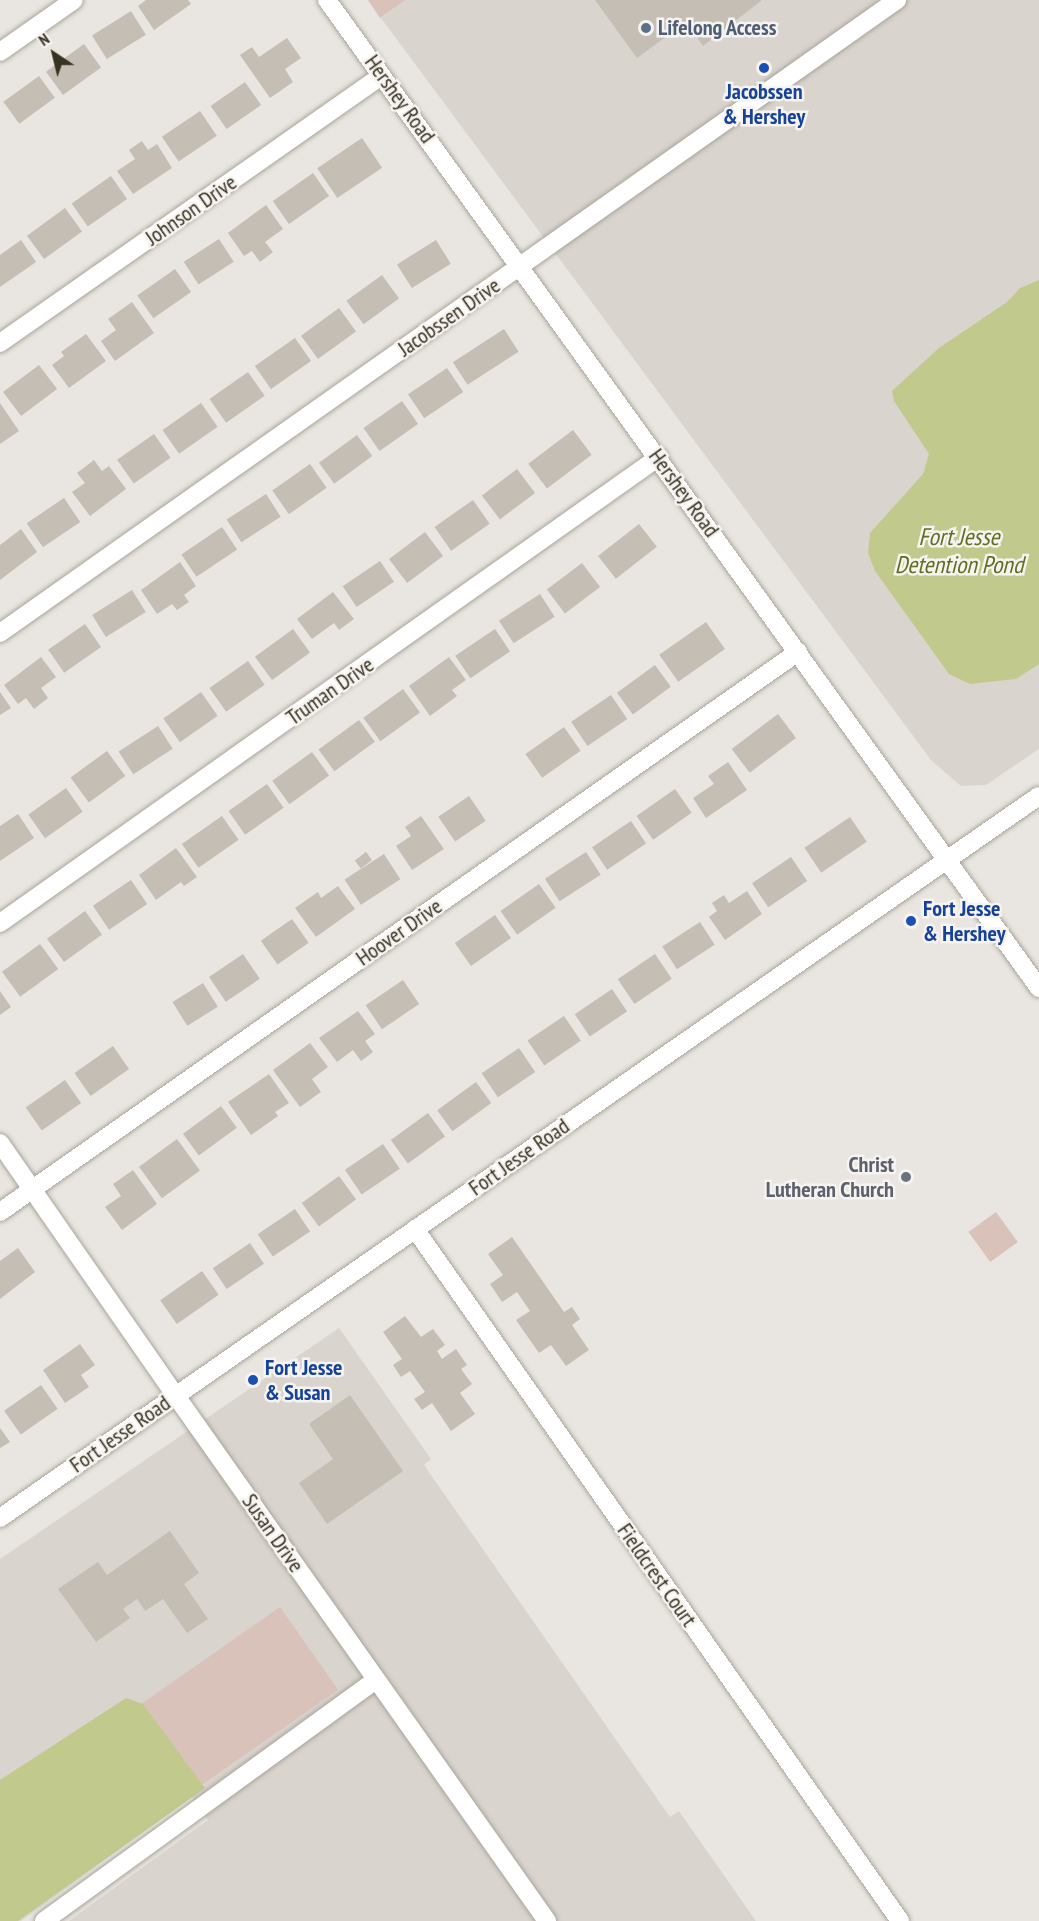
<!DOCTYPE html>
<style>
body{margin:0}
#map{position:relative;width:1039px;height:1921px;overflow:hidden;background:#e9e5e0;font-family:"PT Sans Narrow",sans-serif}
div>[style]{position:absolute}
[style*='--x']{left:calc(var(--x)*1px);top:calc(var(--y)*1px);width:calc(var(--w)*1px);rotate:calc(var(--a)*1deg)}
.built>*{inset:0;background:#d9d4ce}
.green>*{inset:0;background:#d9c2ba;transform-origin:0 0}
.water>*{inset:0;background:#c1ca8c}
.building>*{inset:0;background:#c4beb5;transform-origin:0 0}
.roads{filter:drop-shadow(0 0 2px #a9a59c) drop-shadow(0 0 2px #a9a59c)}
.street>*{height:18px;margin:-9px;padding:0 9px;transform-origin:9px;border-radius:9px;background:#fff}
.secondary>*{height:18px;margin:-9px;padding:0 9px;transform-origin:9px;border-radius:9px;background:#fff}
.dots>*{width:16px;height:16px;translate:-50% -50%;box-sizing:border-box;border:3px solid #f6f3f0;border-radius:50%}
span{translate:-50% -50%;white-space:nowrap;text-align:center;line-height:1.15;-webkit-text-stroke:5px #f6f3f0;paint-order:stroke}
.service-label{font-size:22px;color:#4e5e75;font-weight:700}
.left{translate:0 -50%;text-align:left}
.transit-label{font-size:22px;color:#164399;font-weight:700}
.street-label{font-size:22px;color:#383222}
.worship-label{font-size:22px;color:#5b616d;font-weight:700}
.right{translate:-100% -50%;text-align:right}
.water-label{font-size:24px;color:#626e22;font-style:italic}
.north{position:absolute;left:24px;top:24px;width:60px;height:60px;-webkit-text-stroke:4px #f6f3f0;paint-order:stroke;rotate:325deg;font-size:16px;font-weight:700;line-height:24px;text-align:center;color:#383222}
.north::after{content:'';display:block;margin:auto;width:21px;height:27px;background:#383222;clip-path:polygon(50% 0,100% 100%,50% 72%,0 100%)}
</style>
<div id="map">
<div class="built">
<i style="clip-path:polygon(406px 0,1039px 0,1039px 749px,986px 785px,961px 786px,931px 760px,381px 18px)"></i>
<i style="clip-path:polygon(339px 1328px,431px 1459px,424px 1465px,670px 1817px,679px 1811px,756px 1921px,69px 1921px,208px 1820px,192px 1797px,21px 1921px,0 1921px,0 1559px)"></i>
</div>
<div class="green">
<i style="clip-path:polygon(368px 0,406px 0,380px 18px)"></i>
<i style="left:996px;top:1212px;width:37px;height:34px;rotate:54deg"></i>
<i style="left:280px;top:1607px;width:101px;height:168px;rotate:55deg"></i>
</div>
<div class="water">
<i style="clip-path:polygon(1039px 280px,1039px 664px,1016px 679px,970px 684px,949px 674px,875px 571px,868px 553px,870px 533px,923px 474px,929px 454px,894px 401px,892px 391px,939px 348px,1007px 302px,1020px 288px)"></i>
<i style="clip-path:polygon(126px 1698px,143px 1704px,205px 1788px,18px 1921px,0 1921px,0 1780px)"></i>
</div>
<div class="building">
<i style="clip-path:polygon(146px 0,188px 0,191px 4px,154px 30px,138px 6px)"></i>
<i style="clip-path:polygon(595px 0,762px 0,703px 46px,686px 22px,637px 58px)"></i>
<i style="left:131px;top:11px;width:28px;height:46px;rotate:58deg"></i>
<i style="clip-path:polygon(287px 38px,301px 58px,285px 69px,293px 82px,270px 98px,240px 55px,252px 47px,259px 57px)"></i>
<i style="left:84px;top:44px;width:29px;height:47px;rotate:54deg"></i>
<i style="left:39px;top:76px;width:27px;height:44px;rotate:54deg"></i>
<i style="left:245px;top:82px;width:28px;height:42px;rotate:55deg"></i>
<i style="left:200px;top:111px;width:30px;height:46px;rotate:56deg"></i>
<i style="left:362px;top:138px;width:36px;height:54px;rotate:56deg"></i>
<i style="clip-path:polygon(142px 141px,148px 150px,157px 144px,172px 168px,133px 194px,117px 171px,135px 159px,129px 150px)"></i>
<i style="left:313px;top:173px;width:28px;height:49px;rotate:55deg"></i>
<i style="left:111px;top:176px;width:28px;height:48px;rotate:55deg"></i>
<i style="clip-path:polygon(266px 205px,283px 229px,265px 242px,273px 252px,260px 262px,252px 251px,244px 256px,228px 233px)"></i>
<i style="left:65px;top:208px;width:29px;height:47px;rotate:54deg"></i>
<i style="left:219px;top:239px;width:27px;height:42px;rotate:57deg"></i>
<i style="clip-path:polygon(21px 240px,36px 262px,0 287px,0 255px)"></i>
<i style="left:436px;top:240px;width:28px;height:46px;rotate:58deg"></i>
<i style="left:175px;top:269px;width:28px;height:46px;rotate:55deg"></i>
<i style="left:382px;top:275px;width:29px;height:44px;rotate:54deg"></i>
<i style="clip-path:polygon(132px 302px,154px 333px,115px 361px,101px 341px,116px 330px,108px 319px)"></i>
<i style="left:339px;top:308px;width:29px;height:47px;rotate:54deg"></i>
<i style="left:504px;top:329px;width:27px;height:61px;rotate:57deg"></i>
<i style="clip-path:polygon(86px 334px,106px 361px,69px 388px,52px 365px,64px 356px,61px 352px)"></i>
<i style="left:295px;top:338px;width:28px;height:49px;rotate:55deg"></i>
<i style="left:39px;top:365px;width:30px;height:45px;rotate:53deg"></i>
<i style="left:447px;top:368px;width:29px;height:47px;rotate:56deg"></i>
<i style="left:248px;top:372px;width:29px;height:47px;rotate:55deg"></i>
<i style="left:402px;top:401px;width:28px;height:47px;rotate:55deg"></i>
<i style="clip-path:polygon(0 403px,19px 431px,0 444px)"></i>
<i style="left:201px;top:403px;width:29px;height:47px;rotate:55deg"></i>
<i style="left:573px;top:430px;width:31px;height:56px;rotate:53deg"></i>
<i style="left:154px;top:434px;width:29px;height:45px;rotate:55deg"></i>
<i style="left:357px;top:435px;width:26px;height:47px;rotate:54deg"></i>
<i style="clip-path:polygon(94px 460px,102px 471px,109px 466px,126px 489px,90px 516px,72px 492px,85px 483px,77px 473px)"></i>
<i style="left:310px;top:464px;width:29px;height:46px;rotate:55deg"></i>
<i style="left:517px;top:469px;width:30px;height:44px;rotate:53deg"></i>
<i style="left:266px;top:494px;width:27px;height:47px;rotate:57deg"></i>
<i style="left:64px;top:498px;width:29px;height:45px;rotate:56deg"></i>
<i style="left:473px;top:500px;width:29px;height:47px;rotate:55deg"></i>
<i style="left:639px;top:524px;width:29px;height:52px;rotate:52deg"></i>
<i style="left:222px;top:527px;width:27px;height:49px;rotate:56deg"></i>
<i style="clip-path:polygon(21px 529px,37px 552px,0 580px,0 545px)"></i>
<i style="left:425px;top:532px;width:30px;height:45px;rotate:53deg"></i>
<i style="left:380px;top:561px;width:25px;height:45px;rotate:56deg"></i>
<i style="clip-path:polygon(180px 562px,196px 586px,184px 595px,189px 602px,177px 610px,172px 604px,157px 614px,141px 590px)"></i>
<i style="left:582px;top:563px;width:30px;height:44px;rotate:53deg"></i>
<i style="left:132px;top:590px;width:26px;height:47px;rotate:58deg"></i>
<i style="clip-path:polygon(333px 592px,354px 619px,339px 630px,334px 623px,312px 639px,297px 619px)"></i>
<i style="left:540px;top:594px;width:27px;height:49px;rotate:57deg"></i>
<i style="left:706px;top:622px;width:33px;height:57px;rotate:55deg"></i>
<i style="left:85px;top:624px;width:28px;height:45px;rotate:55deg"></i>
<i style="left:293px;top:629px;width:29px;height:47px;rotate:54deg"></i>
<i style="left:495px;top:629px;width:27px;height:48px;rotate:56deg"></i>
<i style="clip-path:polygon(41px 657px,56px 677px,41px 688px,48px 698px,34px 709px,26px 698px,18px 704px,4px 685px)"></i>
<i style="clip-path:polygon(449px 657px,466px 680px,452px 690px,457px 696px,430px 716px,409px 686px)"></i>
<i style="left:248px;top:661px;width:29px;height:47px;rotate:55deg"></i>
<i style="left:655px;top:665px;width:27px;height:47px;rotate:54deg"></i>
<i style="left:403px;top:689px;width:29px;height:49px;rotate:54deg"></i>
<i style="clip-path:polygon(0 692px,11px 708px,0 715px)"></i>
<i style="left:201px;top:692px;width:29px;height:46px;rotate:55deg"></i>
<i style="left:611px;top:695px;width:29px;height:48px;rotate:56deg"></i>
<i style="left:778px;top:714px;width:30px;height:58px;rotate:53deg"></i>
<i style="left:359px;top:720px;width:27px;height:50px;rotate:54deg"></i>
<i style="left:158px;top:726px;width:27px;height:47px;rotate:57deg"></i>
<i style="left:564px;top:727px;width:29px;height:47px;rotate:55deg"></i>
<i style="left:107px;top:751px;width:31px;height:45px;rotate:54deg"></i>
<i style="left:312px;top:752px;width:29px;height:49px;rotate:54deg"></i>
<i style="clip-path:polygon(728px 762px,747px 790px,706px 818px,693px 798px,714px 784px,708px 776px)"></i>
<i style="left:267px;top:784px;width:29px;height:47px;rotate:55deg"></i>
<i style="left:66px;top:788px;width:29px;height:46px;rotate:55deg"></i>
<i style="left:675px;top:789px;width:29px;height:47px;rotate:55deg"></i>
<i style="left:469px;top:796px;width:30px;height:37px;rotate:56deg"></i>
<i style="clip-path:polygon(18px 814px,34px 838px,0 861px,0 826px)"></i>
<i style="left:222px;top:816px;width:29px;height:49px;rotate:55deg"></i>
<i style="clip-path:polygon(421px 816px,444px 849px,412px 870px,396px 846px,411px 836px,405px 827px)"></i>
<i style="left:850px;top:817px;width:30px;height:55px;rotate:56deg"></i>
<i style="left:631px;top:821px;width:27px;height:47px;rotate:56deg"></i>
<i style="clip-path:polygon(176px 848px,197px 877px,184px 886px,181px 882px,156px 900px,139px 875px)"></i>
<i style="left:366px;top:852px;width:10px;height:14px;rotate:53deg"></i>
<i style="left:586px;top:852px;width:27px;height:49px;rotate:57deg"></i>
<i style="left:384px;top:854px;width:30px;height:47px;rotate:57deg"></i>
<i style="left:791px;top:857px;width:29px;height:47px;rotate:56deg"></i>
<i style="left:131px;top:880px;width:29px;height:46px;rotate:56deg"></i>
<i style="left:539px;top:884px;width:29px;height:47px;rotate:55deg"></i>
<i style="clip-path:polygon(338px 886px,355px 909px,316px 937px,295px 908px,318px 892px,321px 898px)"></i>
<i style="clip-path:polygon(747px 891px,762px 914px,725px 940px,709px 917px,717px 911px,712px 903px,724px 895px,729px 903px)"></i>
<i style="left:85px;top:911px;width:29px;height:47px;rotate:54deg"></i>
<i style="left:495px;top:915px;width:28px;height:49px;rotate:55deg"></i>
<i style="left:292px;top:919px;width:29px;height:38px;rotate:55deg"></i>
<i style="left:700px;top:922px;width:27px;height:45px;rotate:57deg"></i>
<i style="left:40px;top:944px;width:31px;height:47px;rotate:54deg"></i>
<i style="left:243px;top:954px;width:30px;height:41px;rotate:56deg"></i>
<i style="left:655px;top:954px;width:30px;height:45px;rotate:56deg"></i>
<i style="left:403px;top:980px;width:29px;height:45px;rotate:56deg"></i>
<i style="left:203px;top:983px;width:28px;height:36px;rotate:58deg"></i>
<i style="left:612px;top:989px;width:27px;height:45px;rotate:56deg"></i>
<i style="clip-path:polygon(0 991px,11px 1007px,0 1015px)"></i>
<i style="clip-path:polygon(358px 1011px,375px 1034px,365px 1041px,373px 1052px,361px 1061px,353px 1050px,337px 1062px,319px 1038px)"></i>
<i style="left:564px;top:1016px;width:30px;height:44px;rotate:56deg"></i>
<i style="clip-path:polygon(310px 1043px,328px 1067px,312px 1079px,321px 1092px,300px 1107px,273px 1070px)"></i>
<i style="left:113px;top:1046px;width:28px;height:47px;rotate:55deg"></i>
<i style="left:519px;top:1048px;width:29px;height:45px;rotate:56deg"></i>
<i style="clip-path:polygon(269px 1074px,289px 1103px,275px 1112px,278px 1116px,251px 1135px,228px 1102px)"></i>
<i style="left:65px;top:1080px;width:28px;height:48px;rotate:55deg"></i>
<i style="left:476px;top:1082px;width:26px;height:48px;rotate:54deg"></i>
<i style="left:221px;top:1106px;width:27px;height:47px;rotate:54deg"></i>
<i style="left:428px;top:1113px;width:29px;height:46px;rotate:54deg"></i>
<i style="left:177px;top:1139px;width:39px;height:47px;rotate:54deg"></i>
<i style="left:383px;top:1144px;width:30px;height:46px;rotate:56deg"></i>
<i style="clip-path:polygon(133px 1170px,157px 1204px,122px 1230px,105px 1207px,121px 1196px,113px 1184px)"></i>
<i style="left:339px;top:1176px;width:29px;height:46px;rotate:54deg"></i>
<i style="left:295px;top:1209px;width:27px;height:45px;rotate:56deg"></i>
<i style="clip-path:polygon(512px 1237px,564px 1312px,572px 1307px,580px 1319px,572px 1325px,589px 1350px,566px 1366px,551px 1345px,539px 1353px,516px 1320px,530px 1311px,517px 1292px,502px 1302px,490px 1284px,503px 1275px,488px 1254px)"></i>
<i style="left:250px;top:1243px;width:25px;height:45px;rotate:56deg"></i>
<i style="clip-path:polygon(18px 1248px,35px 1272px,0 1299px,0 1261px)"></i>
<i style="left:202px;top:1271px;width:29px;height:51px;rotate:55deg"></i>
<i style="clip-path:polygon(405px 1316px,421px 1337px,433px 1329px,445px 1345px,437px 1351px,442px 1359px,456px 1349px,467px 1365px,461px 1369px,472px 1384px,460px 1393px,475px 1414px,451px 1431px,432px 1403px,422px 1410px,414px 1399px,425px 1392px,410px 1371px,401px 1377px,393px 1365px,402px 1359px,383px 1332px)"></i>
<i style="clip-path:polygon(80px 1344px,95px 1365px,81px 1375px,89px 1387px,65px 1403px,43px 1370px)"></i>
<i style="left:41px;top:1385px;width:29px;height:45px;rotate:55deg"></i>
<i style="clip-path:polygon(350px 1395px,403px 1471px,327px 1524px,299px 1483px,333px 1459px,309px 1424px)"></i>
<i style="clip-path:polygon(0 1428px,10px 1442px,0 1448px)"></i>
<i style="clip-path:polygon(170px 1531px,199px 1573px,184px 1584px,208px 1619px,187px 1633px,163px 1599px,145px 1611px,137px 1599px,123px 1609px,130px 1618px,96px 1642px,58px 1589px,98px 1562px,107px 1575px)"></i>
</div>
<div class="roads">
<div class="street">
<i style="--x:0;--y:52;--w:90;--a:-35.1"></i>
<i style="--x:0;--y:343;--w:466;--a:-35"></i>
<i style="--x:0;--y:633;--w:1098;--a:-35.21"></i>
<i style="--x:0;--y:923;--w:807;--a:-35.27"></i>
<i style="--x:0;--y:1143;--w:308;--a:55.2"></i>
<i style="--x:0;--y:1212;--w:975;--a:-35.06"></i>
<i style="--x:415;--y:1229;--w:845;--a:54.97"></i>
<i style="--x:44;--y:1921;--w:410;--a:-36"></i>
</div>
<div class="secondary">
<i style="--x:327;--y:0;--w:1218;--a:54.22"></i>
<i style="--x:176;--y:1396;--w:643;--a:54.75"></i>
<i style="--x:0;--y:1518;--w:1265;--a:-34.8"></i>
</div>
</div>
<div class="dots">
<i style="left:646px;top:28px;background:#5c6f8a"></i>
<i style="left:764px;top:68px;background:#1a4fb4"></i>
<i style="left:911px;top:921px;background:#1a4fb4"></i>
<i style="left:906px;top:1177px;background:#6b7280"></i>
<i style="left:253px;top:1380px;background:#1a4fb4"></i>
</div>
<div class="service-label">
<span class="left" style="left:658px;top:28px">Lifelong Access</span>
</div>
<div class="transit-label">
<span style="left:764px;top:104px">Jacobssen<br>&amp; Hershey</span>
<span class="left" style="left:923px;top:921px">Fort Jesse<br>&amp; Hershey</span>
<span class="left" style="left:265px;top:1380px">Fort Jesse<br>&amp; Susan</span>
</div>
<div class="street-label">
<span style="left:400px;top:99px;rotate:54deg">Hershey Road</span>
<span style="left:191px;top:210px;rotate:-35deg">Johnson Drive</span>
<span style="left:449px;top:317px;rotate:-35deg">Jacobssen Drive</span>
<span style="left:684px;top:493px;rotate:54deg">Hershey Road</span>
<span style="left:330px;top:691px;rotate:-35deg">Truman Drive</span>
<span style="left:399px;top:932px;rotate:-35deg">Hoover Drive</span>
<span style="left:519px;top:1157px;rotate:-35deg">Fort Jesse Road</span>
<span style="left:120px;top:1434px;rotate:-35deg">Fort Jesse Road</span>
<span style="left:273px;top:1533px;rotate:55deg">Susan Drive</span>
<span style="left:657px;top:1575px;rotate:55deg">Fieldcrest Court</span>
</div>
<div class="worship-label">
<span class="right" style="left:894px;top:1177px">Christ<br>Lutheran Church</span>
</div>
<div class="water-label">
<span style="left:959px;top:551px">Fort Jesse<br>Detention Pond</span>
</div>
<div class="north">N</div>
</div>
